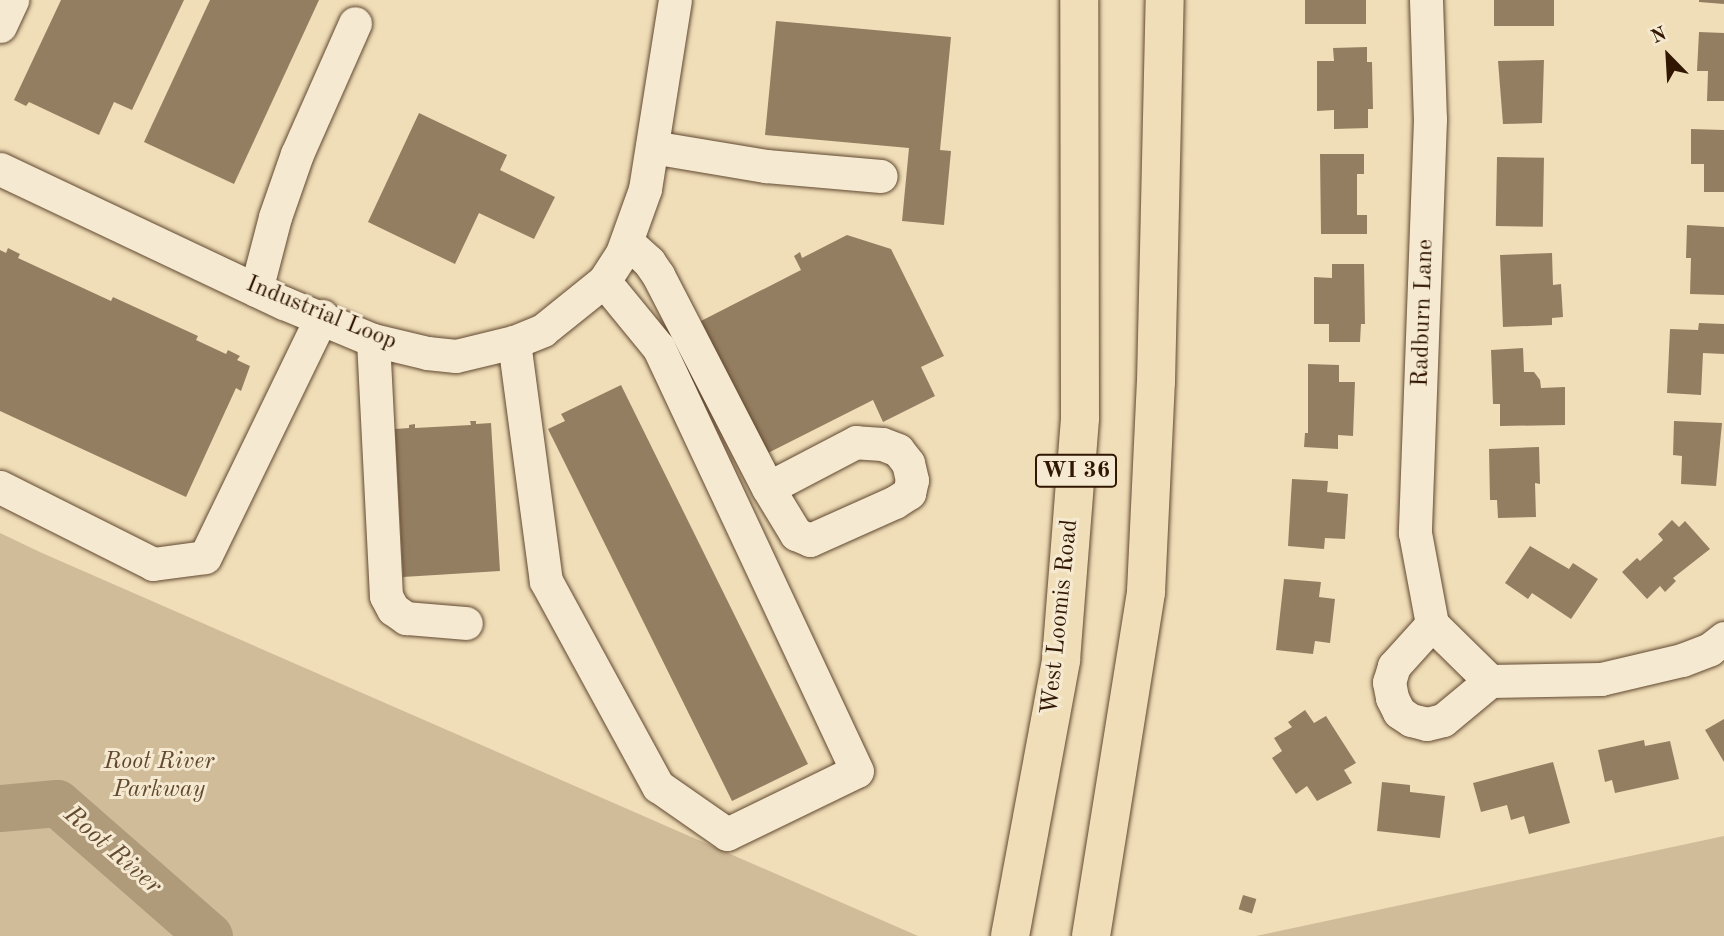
<!DOCTYPE html>
<style>
body{margin:0}
#map{position:relative;width:1724px;height:936px;overflow:hidden;background:#f0deb8;font-family:"Old Standard TT",serif}
div>[style]{position:absolute}
[style*='--x']{left:calc(var(--x)*1px);top:calc(var(--y)*1px);width:calc(var(--w)*1px);rotate:calc(var(--a)*1deg)}
.green>*{inset:0;background:#d0bc99}
.river>*{height:47px;margin:-23.5px;padding:0 23.5px;transform-origin:23.5px;border-radius:23.5px;background:#af9a7a}
.building>*{inset:0;background:#947e61;transform-origin:0 0}
.roads{filter:drop-shadow(0 0 2px #614830) drop-shadow(0 0 2px #614830)}
.minor>*{height:33px;margin:-16.5px;padding:0 16.5px;transform-origin:16.5px;border-radius:16.5px;background:#f5ead1}
.major>*{height:38px;margin:-19px;padding:0 19px;transform-origin:19px;border-radius:19px;background:#f0deb8}
span{translate:-50% -50%;white-space:nowrap;text-align:center;line-height:1.15;-webkit-text-stroke:6px #f5ead1;paint-order:stroke}
.shield-label span{padding:2px 5px;background:#f5ead1;border:2px solid;border-radius:5px;-webkit-text-stroke-width:0}
.shield-label{font-size:23px;color:#311602;font-weight:700}
.street-label{font-size:24px;color:#311602}
.park-label{font-size:24px;color:#61482f;font-style:italic}
.water-label{font-size:26px;color:#634b32;font-style:italic}
.north{position:absolute;left:1633px;top:21px;width:70px;height:70px;-webkit-text-stroke:5px #f5ead1;paint-order:stroke;rotate:336deg;font-size:19px;font-weight:700;line-height:28px;text-align:center;color:#311602}
.north::after{content:'';display:block;margin:auto;width:24px;height:32px;background:#311602;clip-path:polygon(50% 0,100% 100%,50% 72%,0 100%)}
</style>
<div id="map">
<div class="green">
<i style="clip-path:polygon(0 533px,42px 553px,918px 936px,0 936px)"></i>
<i style="clip-path:polygon(1724px 836px,1724px 936px,1256px 936px)"></i>
</div>
<div class="river">
<i style="--x:0;--y:808;--w:57;--a:-5"></i>
<i style="--x:57;--y:803;--w:202;--a:41.2"></i>
</div>
<div class="building">
<i style="clip-path:polygon(61px 0,184px 0,132px 110px,114px 102px,99px 135px,29px 102px,26px 106px,14px 100px)"></i>
<i style="clip-path:polygon(210px 0,319px 0,234px 184px,144px 142px)"></i>
<i style="left:1305px;top:0;width:61px;height:24px"></i>
<i style="left:1494px;top:0;width:60px;height:26px"></i>
<i style="clip-path:polygon(1699px 0,1724px 0,1724px 4px,1699px 2px)"></i>
<i style="clip-path:polygon(776px 21px,951px 37px,940px 150px,951px 151px,944px 225px,902px 221px,909px 148px,765px 135px)"></i>
<i style="clip-path:polygon(1699px 32px,1724px 33px,1724px 101px,1707px 101px,1708px 71px,1697px 71px)"></i>
<i style="clip-path:polygon(1367px 47px,1367px 62px,1372px 62px,1373px 109px,1368px 109px,1368px 128px,1334px 129px,1334px 110px,1317px 111px,1317px 61px,1334px 61px,1333px 48px)"></i>
<i style="clip-path:polygon(1544px 60px,1542px 123px,1503px 124px,1498px 61px)"></i>
<i style="clip-path:polygon(419px 113px,507px 155px,500px 170px,555px 197px,534px 239px,479px 213px,455px 264px,368px 222px)"></i>
<i style="clip-path:polygon(1691px 129px,1724px 130px,1724px 192px,1704px 192px,1704px 164px,1691px 164px)"></i>
<i style="clip-path:polygon(1320px 154px,1364px 154px,1364px 174px,1357px 174px,1357px 215px,1367px 215px,1367px 234px,1321px 234px)"></i>
<i style="left:1497px;top:157px;width:47px;height:69px;rotate:1deg"></i>
<i style="clip-path:polygon(1687px 225px,1724px 227px,1724px 295px,1690px 294px,1691px 258px,1686px 258px)"></i>
<i style="clip-path:polygon(847px 235px,891px 249px,944px 356px,921px 367px,935px 396px,883px 422px,873px 400px,764px 455px,699px 322px,801px 270px,794px 256px,800px 252px,802px 258px)"></i>
<i style="clip-path:polygon(8px 248px,20px 254px,18px 258px,111px 301px,113px 297px,198px 336px,196px 340px,226px 354px,228px 350px,240px 356px,237px 360px,250px 366px,241px 391px,236px 388px,186px 497px,0 411px,0 250px,6px 253px)"></i>
<i style="clip-path:polygon(1552px 253px,1553px 285px,1561px 284px,1563px 317px,1552px 318px,1552px 325px,1503px 327px,1500px 255px)"></i>
<i style="clip-path:polygon(1332px 264px,1364px 264px,1365px 324px,1361px 324px,1360px 342px,1329px 342px,1329px 324px,1314px 324px,1314px 277px,1332px 278px)"></i>
<i style="clip-path:polygon(1699px 323px,1724px 324px,1724px 354px,1703px 353px,1701px 395px,1667px 393px,1670px 329px,1698px 330px)"></i>
<i style="clip-path:polygon(1523px 348px,1524px 372px,1534px 372px,1540px 380px,1541px 388px,1565px 387px,1565px 425px,1500px 426px,1500px 404px,1493px 404px,1491px 350px)"></i>
<i style="clip-path:polygon(1308px 364px,1339px 365px,1339px 382px,1355px 382px,1353px 436px,1338px 435px,1338px 449px,1304px 447px,1305px 433px,1308px 433px)"></i>
<i style="clip-path:polygon(621px 385px,808px 764px,732px 801px,548px 429px,565px 421px,561px 414px)"></i>
<i style="clip-path:polygon(470px 421px,476px 421px,476px 424px,491px 423px,500px 571px,403px 577px,395px 429px,409px 428px,409px 425px,415px 424px,415px 428px,471px 425px)"></i>
<i style="clip-path:polygon(1674px 421px,1722px 423px,1716px 486px,1681px 484px,1682px 456px,1673px 455px)"></i>
<i style="clip-path:polygon(1539px 447px,1540px 484px,1535px 483px,1536px 517px,1498px 518px,1497px 500px,1490px 500px,1489px 449px)"></i>
<i style="clip-path:polygon(1292px 479px,1328px 481px,1327px 492px,1348px 494px,1345px 539px,1325px 538px,1324px 549px,1288px 546px)"></i>
<i style="clip-path:polygon(1672px 520px,1679px 527px,1685px 521px,1710px 549px,1673px 578px,1676px 581px,1665px 592px,1660px 586px,1647px 599px,1622px 572px,1637px 558px,1640px 561px,1663px 540px,1658px 534px)"></i>
<i style="clip-path:polygon(1530px 546px,1569px 569px,1573px 563px,1598px 579px,1571px 619px,1532px 593px,1528px 599px,1505px 583px)"></i>
<i style="clip-path:polygon(1284px 579px,1321px 582px,1319px 597px,1335px 599px,1330px 643px,1315px 641px,1313px 654px,1276px 650px)"></i>
<i style="clip-path:polygon(1305px 710px,1314px 723px,1326px 716px,1356px 763px,1344px 770px,1352px 783px,1317px 801px,1307px 786px,1296px 794px,1272px 758px,1282px 751px,1274px 738px,1292px 727px,1288px 722px)"></i>
<i style="clip-path:polygon(1724px 719px,1724px 762px,1705px 730px)"></i>
<i style="clip-path:polygon(1644px 740px,1645px 746px,1670px 741px,1679px 779px,1615px 793px,1612px 780px,1605px 782px,1598px 750px)"></i>
<i style="clip-path:polygon(1553px 762px,1570px 823px,1529px 834px,1524px 816px,1511px 820px,1507px 805px,1481px 812px,1473px 783px)"></i>
<i style="clip-path:polygon(1382px 782px,1410px 785px,1410px 792px,1445px 796px,1440px 838px,1377px 831px)"></i>
<i style="left:1243px;top:895px;width:14px;height:15px;rotate:17deg"></i>
</div>
<div class="roads">
<div class="minor">
<i style="--x:1426;--y:0;--w:119;--a:88.1"></i>
<i style="--x:1430;--y:119;--w:414;--a:92.1"></i>
<i style="--x:1415;--y:533;--w:93;--a:79.4"></i>
<i style="--x:0;--y:26;--w:29;--a:-65"></i>
<i style="--x:652;--y:147;--w:116;--a:9.5"></i>
<i style="--x:766;--y:166;--w:115;--a:5"></i>
<i style="--x:0;--y:169;--w:314;--a:25.3"></i>
<i style="--x:284;--y:303;--w:96;--a:22.6"></i>
<i style="--x:373;--y:340;--w:56;--a:13.5"></i>
<i style="--x:427;--y:353;--w:29;--a:6"></i>
<i style="--x:456;--y:356;--w:60;--a:-13.6"></i>
<i style="--x:514;--y:342;--w:31;--a:-22"></i>
<i style="--x:543;--y:330;--w:78;--a:-38.8"></i>
<i style="--x:604;--y:281;--w:33;--a:-57"></i>
<i style="--x:622;--y:253;--w:68;--a:-70.2"></i>
<i style="--x:645;--y:189;--w:191;--a:-81"></i>
<i style="--x:627;--y:242;--w:30;--a:42"></i>
<i style="--x:649;--y:262;--w:16;--a:55"></i>
<i style="--x:658;--y:275;--w:240;--a:62.7"></i>
<i style="--x:768;--y:488;--w:54;--a:58.7"></i>
<i style="--x:796;--y:534;--w:15;--a:23"></i>
<i style="--x:810;--y:540;--w:93;--a:-24.1"></i>
<i style="--x:895;--y:502;--w:17;--a:-33"></i>
<i style="--x:909;--y:493;--w:13;--a:-77"></i>
<i style="--x:912;--y:480;--w:17;--a:-103"></i>
<i style="--x:908;--y:463;--w:16;--a:-128"></i>
<i style="--x:898;--y:450;--w:17;--a:-159"></i>
<i style="--x:882;--y:444;--w:26;--a:-176"></i>
<i style="--x:856;--y:442;--w:99;--a:152.4"></i>
<i style="--x:256;--y:290;--w:75;--a:-75.4"></i>
<i style="--x:275;--y:217;--w:67;--a:-70.8"></i>
<i style="--x:297;--y:154;--w:143;--a:-66.1"></i>
<i style="--x:373;--y:340;--w:256;--a:87.1"></i>
<i style="--x:386;--y:596;--w:15;--a:62"></i>
<i style="--x:393;--y:609;--w:16;--a:35"></i>
<i style="--x:406;--y:618;--w:60;--a:4.8"></i>
<i style="--x:514;--y:342;--w:241;--a:82.4"></i>
<i style="--x:546;--y:581;--w:234;--a:61.4"></i>
<i style="--x:658;--y:786;--w:84;--a:34.8"></i>
<i style="--x:727;--y:834;--w:144;--a:-25.9"></i>
<i style="--x:857;--y:771;--w:468;--a:-115.1"></i>
<i style="--x:658;--y:347;--w:85;--a:-129.3"></i>
<i style="--x:0;--y:487;--w:171;--a:26.7"></i>
<i style="--x:153;--y:564;--w:52;--a:-7.7"></i>
<i style="--x:205;--y:557;--w:268;--a:-64.1"></i>
<i style="--x:1432;--y:624;--w:81;--a:44.5"></i>
<i style="--x:1490;--y:681;--w:111;--a:-1"></i>
<i style="--x:1601;--y:679;--w:83;--a:-13.2"></i>
<i style="--x:1682;--y:660;--w:30;--a:-21"></i>
<i style="--x:1710;--y:649;--w:18;--a:-38"></i>
<i style="--x:1432;--y:624;--w:57;--a:132.1"></i>
<i style="--x:1394;--y:666;--w:17;--a:107"></i>
<i style="--x:1389;--y:682;--w:16;--a:79"></i>
<i style="--x:1392;--y:698;--w:16;--a:63"></i>
<i style="--x:1399;--y:712;--w:14;--a:34"></i>
<i style="--x:1411;--y:720;--w:16;--a:14"></i>
<i style="--x:1427;--y:724;--w:16;--a:-14"></i>
<i style="--x:1443;--y:720;--w:61;--a:-39.7"></i>
</div>
<div class="major">
<i style="--x:1010;--y:936;--w:281;--a:-79.5"></i>
<i style="--x:1061;--y:660;--w:243;--a:-85.5"></i>
<i style="--x:1080;--y:418;--w:418;--a:-90.1"></i>
<i style="--x:1091;--y:936;--w:348;--a:-80.9"></i>
<i style="--x:1146;--y:592;--w:210;--a:-87.3"></i>
<i style="--x:1156;--y:382;--w:382;--a:-88.7"></i>
</div>
</div>
<div class="shield-label">
<span style="left:1076px;top:471px">WI 36</span>
</div>
<div class="street-label">
<span style="left:1424px;top:313px;rotate:-88deg">Radburn Lane</span>
<span style="left:321px;top:314px;rotate:22deg">Industrial Loop</span>
<span style="left:1061px;top:617px;rotate:-84deg">West Loomis Road</span>
</div>
<div class="park-label">
<span style="left:159px;top:777px">Root River<br>Parkway</span>
</div>
<div class="water-label">
<span style="left:112px;top:851px;rotate:41deg">Root River</span>
</div>
<div class="north">N</div>
</div>
